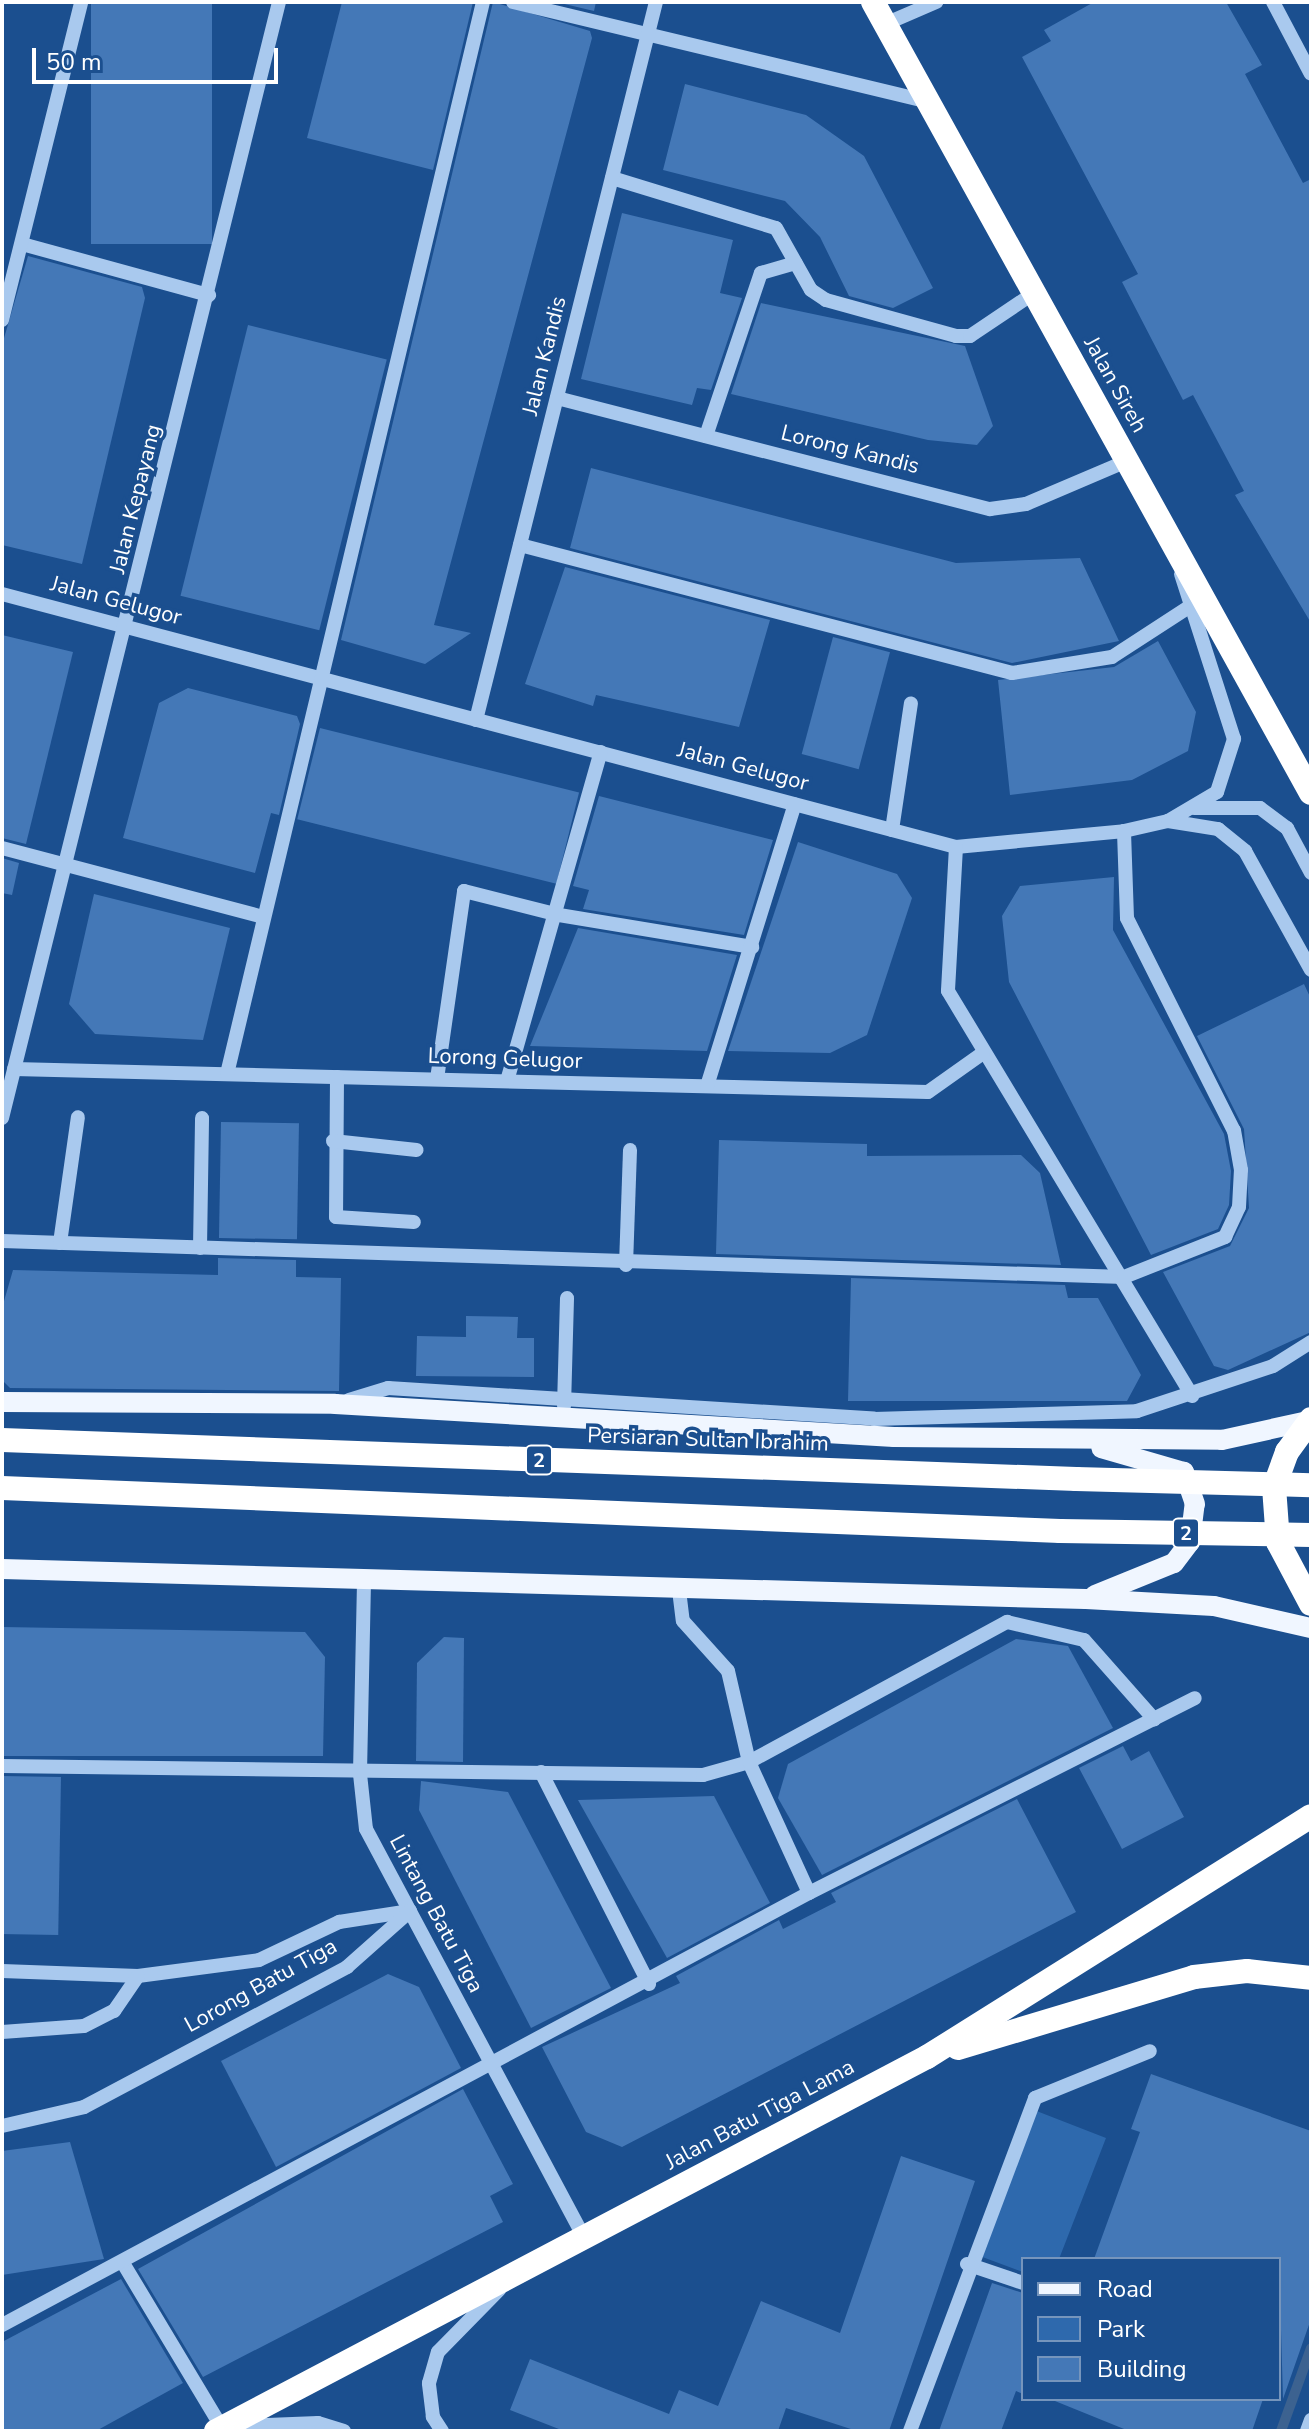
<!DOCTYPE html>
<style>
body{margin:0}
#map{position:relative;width:1313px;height:2433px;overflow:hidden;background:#1b4f8f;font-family:"Nunito Sans",sans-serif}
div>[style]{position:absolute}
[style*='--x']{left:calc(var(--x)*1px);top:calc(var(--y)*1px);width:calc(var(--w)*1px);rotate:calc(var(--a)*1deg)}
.green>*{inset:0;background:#2e69ad}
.stream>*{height:10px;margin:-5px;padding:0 5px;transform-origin:5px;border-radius:5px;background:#3c6290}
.building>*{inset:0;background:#4478b7;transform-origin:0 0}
.minor>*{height:14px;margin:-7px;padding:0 7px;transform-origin:7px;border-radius:7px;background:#a9c9ee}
.major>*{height:20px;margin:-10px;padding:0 10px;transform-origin:10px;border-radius:10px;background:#f0f6ff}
.highway>*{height:24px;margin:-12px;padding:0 12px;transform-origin:12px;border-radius:12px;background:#fff}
.highway-bridge>*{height:24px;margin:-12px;padding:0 12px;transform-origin:12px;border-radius:12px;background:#fff}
span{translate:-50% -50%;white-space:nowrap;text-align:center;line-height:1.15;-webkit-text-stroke:7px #1b4f8f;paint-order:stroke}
.shield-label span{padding:2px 6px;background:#1b4f8f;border:2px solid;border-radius:6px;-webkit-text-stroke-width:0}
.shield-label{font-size:20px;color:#fff;font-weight:700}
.street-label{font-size:22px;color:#fff}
.frame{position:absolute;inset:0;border:4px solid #fff;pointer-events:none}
.legend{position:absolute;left:1021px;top:2257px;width:260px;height:144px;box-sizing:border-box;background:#1b4f8f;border:2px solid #7695bc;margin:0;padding:10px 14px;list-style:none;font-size:24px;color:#fff}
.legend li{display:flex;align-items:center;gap:16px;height:40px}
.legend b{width:40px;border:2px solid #7695bc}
.scale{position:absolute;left:32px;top:48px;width:246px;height:36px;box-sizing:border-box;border:4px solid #fff;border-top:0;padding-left:10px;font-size:24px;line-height:28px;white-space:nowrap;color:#fff;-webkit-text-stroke:6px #1b4f8f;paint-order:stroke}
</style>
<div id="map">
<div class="green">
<i style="clip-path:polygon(1034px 2110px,1106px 2138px,1059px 2259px,1023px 2259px,1023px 2272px,977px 2255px)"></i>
</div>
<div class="stream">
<i style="--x:1281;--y:2431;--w:88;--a:-70.1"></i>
</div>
<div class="building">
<i style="left:91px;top:2px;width:121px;height:242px"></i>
<i style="clip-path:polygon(342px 2px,473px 2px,433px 170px,307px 138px)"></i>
<i style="clip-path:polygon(493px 2px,590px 31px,592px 38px,434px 625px,471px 633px,425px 664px,341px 640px)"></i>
<i style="clip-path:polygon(556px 2px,596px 2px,594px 11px)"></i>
<i style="clip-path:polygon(1094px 2px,1226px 2px,1262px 65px,1245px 74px,1303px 183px,1311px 179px,1311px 623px,1235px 495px,1244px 491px,1193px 395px,1183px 400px,1122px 282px,1138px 274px,1022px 57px,1051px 41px,1044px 30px)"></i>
<i style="clip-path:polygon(685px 84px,806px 115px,864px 156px,933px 288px,893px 308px,849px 296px,820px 237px,785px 201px,663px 170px)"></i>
<i style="clip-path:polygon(622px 213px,733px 240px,720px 293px,742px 298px,711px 390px,697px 388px,692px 405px,581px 379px)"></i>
<i style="clip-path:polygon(28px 256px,142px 287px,145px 298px,82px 564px,2px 545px,2px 345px)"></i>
<i style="clip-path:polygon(761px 303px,965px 346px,993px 426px,977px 445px,928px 440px,731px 394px)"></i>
<i style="left:248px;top:325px;width:143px;height:279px;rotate:14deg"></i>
<i style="clip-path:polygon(591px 468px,956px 563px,1080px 558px,1119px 641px,1012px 663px,570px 548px)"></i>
<i style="clip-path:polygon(565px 567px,770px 620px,739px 727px,596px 695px,593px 706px,525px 684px)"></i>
<i style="clip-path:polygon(2px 635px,73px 652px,26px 844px,2px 838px)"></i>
<i style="left:833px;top:637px;width:59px;height:121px;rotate:15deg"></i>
<i style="clip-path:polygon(1158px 641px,1196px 712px,1188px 751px,1132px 780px,1010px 795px,998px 680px,1114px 667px)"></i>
<i style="clip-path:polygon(188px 688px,297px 716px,300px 724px,279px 815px,271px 813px,255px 873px,123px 838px,159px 703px)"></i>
<i style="left:320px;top:728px;width:267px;height:94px;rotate:14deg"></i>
<i style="clip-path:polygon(599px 796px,773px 840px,744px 935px,583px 909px,589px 890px,573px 886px)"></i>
<i style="clip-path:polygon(798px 842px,897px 874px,912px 898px,867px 1035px,830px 1053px,728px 1051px)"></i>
<i style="clip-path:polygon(2px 858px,19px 863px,12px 895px,2px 893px)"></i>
<i style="clip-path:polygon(1114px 877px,1113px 930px,1224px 1134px,1231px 1171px,1229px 1205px,1218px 1229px,1151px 1255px,1009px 982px,1002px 916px,1020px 886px)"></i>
<i style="clip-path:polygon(94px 894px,230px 928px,203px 1040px,95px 1034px,69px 1004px)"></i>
<i style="clip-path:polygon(578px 928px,737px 955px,707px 1051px,530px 1046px)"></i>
<i style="clip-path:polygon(1304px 984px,1311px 999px,1311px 1332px,1228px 1370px,1214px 1366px,1163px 1272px,1230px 1246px,1249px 1208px,1244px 1129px,1197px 1036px)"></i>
<i style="left:221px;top:1122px;width:78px;height:116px;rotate:1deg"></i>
<i style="clip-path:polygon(719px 1140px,867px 1144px,867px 1156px,1021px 1155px,1040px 1173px,1061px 1265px,716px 1254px)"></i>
<i style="clip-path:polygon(218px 1258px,296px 1260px,296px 1277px,341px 1278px,339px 1391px,10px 1388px,2px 1380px,2px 1308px,13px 1270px,218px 1275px)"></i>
<i style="clip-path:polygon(851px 1278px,1065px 1285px,1068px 1298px,1098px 1298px,1141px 1375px,1127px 1401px,848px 1401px)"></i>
<i style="clip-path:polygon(466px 1316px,518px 1317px,517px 1338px,534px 1338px,534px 1377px,416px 1376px,417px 1336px,466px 1337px)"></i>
<i style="clip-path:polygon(2px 1627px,305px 1632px,325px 1657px,323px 1756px,2px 1756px)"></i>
<i style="clip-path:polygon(444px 1637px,464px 1638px,463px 1762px,416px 1761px,417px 1663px)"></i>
<i style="clip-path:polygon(1016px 1639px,1068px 1646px,1113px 1728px,822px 1875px,778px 1798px,788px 1764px)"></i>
<i style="clip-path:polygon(1123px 1746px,1131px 1761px,1149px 1751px,1184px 1817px,1122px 1849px,1079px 1768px)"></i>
<i style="left:2px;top:1776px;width:59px;height:158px;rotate:1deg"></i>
<i style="clip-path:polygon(421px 1781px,508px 1792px,611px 1988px,531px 2028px,419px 1810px)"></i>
<i style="clip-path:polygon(714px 1796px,770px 1903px,667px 1958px,578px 1800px)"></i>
<i style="clip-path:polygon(1017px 1799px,1076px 1912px,622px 2147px,586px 2132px,542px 2047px,680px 1983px,676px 1976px,779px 1920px,783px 1929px,836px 1902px,831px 1893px)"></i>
<i style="clip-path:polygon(388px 1974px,419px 1987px,461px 2068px,276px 2167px,221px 2061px)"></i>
<i style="clip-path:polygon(1151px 2074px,1311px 2131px,1311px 2319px,1283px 2399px,1279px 2259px,1094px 2259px,1140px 2132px,1131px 2129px)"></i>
<i style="clip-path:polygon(463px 2089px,513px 2184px,490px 2196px,503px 2222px,203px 2377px,138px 2269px)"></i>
<i style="clip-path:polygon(70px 2142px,104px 2259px,2px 2275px,2px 2151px)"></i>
<i style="clip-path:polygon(901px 2156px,975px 2181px,889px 2431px,857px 2431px,786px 2408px,778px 2431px,564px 2431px,510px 2410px,530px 2359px,669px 2414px,679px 2390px,718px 2406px,761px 2301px,840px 2333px)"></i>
<i style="clip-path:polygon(121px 2279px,183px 2383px,96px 2431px,2px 2431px,2px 2342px)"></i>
<i style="clip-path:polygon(992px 2283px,1023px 2293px,1023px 2394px,1016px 2391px,1001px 2431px,939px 2431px)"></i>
<i style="clip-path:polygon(1050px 2399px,1263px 2399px,1252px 2431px,1129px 2431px)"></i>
</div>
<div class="minor">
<i style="--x:513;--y:2;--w:428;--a:13.5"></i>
<i style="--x:1273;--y:2;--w:81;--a:62.2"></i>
<i style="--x:885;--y:24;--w:56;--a:-23.3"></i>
<i style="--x:612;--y:178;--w:171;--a:17"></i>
<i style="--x:776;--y:228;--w:71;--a:60.6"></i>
<i style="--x:811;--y:290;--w:18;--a:34"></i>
<i style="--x:826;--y:300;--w:135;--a:15.5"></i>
<i style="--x:956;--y:336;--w:14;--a:0"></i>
<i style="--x:970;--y:336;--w:77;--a:-33.9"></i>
<i style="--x:22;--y:244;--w:194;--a:15.3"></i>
<i style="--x:2;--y:320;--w:328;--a:-76"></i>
<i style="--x:557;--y:398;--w:447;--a:14.4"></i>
<i style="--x:990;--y:509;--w:36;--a:-8"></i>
<i style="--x:1026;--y:504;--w:110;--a:-23.1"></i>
<i style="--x:706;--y:436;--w:172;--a:-71.4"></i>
<i style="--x:761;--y:273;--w:36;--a:-16"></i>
<i style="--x:520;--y:545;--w:508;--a:14.58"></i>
<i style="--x:1012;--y:673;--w:101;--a:-9.1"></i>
<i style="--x:1112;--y:657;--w:92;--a:-33"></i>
<i style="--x:2;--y:594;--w:987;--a:14.85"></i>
<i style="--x:956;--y:847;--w:169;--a:-5.4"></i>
<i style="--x:1124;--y:831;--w:45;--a:-12.8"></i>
<i style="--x:1168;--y:821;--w:57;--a:-30.6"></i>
<i style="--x:1217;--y:792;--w:56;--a:-72.2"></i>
<i style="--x:1234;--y:739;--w:173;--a:-107.8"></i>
<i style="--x:476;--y:720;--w:740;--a:-75.93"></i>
<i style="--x:1194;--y:808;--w:66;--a:0"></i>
<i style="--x:1260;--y:808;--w:34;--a:37"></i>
<i style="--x:1287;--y:828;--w:51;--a:61.9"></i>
<i style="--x:1168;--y:821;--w:51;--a:9.1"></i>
<i style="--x:1218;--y:829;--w:35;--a:39"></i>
<i style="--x:1245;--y:851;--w:136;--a:61"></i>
<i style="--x:892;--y:830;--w:128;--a:-81.5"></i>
<i style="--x:956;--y:847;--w:144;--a:93.2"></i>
<i style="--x:948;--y:991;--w:473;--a:58.9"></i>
<i style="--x:2;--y:848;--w:267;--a:14.8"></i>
<i style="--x:14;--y:1069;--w:914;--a:1.44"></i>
<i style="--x:928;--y:1092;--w:67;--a:-35.3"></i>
<i style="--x:227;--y:1074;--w:1102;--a:-76.57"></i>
<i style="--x:337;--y:1077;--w:140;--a:90.4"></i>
<i style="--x:336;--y:1217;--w:78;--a:3.7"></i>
<i style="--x:437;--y:1079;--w:190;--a:-81.8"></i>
<i style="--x:464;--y:891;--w:98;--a:14.2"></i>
<i style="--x:559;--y:915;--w:196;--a:9.4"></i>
<i style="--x:507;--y:1081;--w:342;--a:-74.1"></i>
<i style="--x:707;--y:1086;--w:295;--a:-72.7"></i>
<i style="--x:2;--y:1118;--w:1150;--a:-76.06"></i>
<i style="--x:333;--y:1141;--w:84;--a:6.1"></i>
<i style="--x:2;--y:1241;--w:1123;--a:1.84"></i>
<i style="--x:1124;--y:1277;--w:109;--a:-21.6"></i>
<i style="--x:1225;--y:1237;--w:33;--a:-65"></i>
<i style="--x:1239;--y:1207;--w:37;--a:-87"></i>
<i style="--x:1241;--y:1170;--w:40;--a:-100"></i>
<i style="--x:1234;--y:1131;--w:238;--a:-116.7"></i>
<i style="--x:1127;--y:918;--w:87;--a:-92"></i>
<i style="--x:60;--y:1243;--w:127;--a:-81.9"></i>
<i style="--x:200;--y:1248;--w:130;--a:-89.1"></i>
<i style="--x:626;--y:1265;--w:115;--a:-88"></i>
<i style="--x:349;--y:1400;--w:41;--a:-17.1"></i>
<i style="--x:388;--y:1388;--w:487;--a:3.6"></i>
<i style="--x:874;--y:1419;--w:263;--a:-1.7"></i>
<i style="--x:1137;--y:1411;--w:143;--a:-18.3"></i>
<i style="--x:1273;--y:1366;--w:45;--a:-32.3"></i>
<i style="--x:564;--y:1406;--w:108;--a:-88.4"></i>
<i style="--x:364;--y:1582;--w:192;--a:91.2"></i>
<i style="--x:360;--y:1774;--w:55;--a:83.8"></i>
<i style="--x:366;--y:1829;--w:463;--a:61.9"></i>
<i style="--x:679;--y:1590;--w:31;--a:83"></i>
<i style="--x:683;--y:1621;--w:67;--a:48"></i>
<i style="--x:728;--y:1671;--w:93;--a:77"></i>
<i style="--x:749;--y:1762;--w:144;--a:65.4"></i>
<i style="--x:2;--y:1766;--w:701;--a:0.74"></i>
<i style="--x:703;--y:1775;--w:48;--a:-15.8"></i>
<i style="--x:749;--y:1762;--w:294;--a:-28.5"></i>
<i style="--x:1007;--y:1622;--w:79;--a:13.2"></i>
<i style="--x:1084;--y:1640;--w:106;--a:48.5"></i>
<i style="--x:541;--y:1772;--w:238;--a:63"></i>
<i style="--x:2;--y:1971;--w:136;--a:2.1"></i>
<i style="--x:138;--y:1976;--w:122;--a:-7.5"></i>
<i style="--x:259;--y:1960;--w:89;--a:-25.4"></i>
<i style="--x:339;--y:1922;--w:72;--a:-8.8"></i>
<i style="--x:2;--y:2032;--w:82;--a:-4.2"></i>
<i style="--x:84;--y:2026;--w:34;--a:-27"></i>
<i style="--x:114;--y:2011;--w:42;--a:-55.6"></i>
<i style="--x:2;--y:2126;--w:84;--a:-13"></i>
<i style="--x:84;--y:2107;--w:298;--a:-28"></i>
<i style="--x:347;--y:1967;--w:84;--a:-41.6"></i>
<i style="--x:123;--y:2263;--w:196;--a:59"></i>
<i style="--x:967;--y:2264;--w:59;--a:18.7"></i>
<i style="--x:2;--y:2325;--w:915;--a:-28.16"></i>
<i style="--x:809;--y:1893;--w:432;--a:-26.8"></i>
<i style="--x:238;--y:2426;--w:80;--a:-2.1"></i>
<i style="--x:318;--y:2423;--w:27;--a:17"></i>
<i style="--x:442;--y:2431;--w:17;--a:-123"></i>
<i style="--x:433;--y:2417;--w:34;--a:-97"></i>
<i style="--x:429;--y:2383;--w:32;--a:-74"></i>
<i style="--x:438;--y:2352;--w:87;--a:-45.5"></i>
<i style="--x:910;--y:2431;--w:356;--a:-69.4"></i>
<i style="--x:1035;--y:2098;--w:124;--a:-22.2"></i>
<i style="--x:1307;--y:2431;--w:12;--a:-70"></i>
</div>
<div class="major">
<i style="--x:2;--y:1402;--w:333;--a:0.3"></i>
<i style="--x:335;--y:1404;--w:560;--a:3.38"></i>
<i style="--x:894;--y:1437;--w:328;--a:0.5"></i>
<i style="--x:1222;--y:1440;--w:88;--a:-12.5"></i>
<i style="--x:2;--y:1569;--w:1084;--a:1.59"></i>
<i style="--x:1086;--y:1599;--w:128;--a:3.1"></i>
<i style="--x:1214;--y:1606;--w:99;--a:12.8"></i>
<i style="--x:1095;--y:1595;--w:85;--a:-22.1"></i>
<i style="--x:1174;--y:1563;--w:26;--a:-53"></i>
<i style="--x:1190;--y:1542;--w:38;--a:-83"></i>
<i style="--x:1195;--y:1504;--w:34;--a:-109"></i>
<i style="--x:1184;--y:1472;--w:86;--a:-163.9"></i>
</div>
<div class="highway">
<i style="--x:873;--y:2;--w:904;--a:61.03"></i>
<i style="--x:1311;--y:1419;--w:41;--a:126"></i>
<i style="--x:1287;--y:1452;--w:37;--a:110"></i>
<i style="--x:1274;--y:1487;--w:55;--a:85.8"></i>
<i style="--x:1278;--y:1542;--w:70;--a:62"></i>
<i style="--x:2;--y:1440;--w:1075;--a:2.08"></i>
<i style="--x:2;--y:1488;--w:1059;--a:2.33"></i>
<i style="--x:958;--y:2048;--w:246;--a:-16.7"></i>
<i style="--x:1194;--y:1977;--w:53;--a:-6.5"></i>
<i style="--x:1247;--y:1971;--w:64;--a:6.2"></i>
<i style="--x:216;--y:2431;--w:803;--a:-27.75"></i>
<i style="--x:927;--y:2057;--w:453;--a:-32.1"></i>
</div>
<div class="highway-bridge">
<i style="--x:1076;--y:1479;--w:235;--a:1.5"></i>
<i style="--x:1060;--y:1531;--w:251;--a:0.9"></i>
</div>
<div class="shield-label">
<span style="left:539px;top:1460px">2</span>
<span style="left:1186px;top:1533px">2</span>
</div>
<div class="street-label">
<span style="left:545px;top:356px;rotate:-76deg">Jalan Kandis</span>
<span style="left:1115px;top:385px;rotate:61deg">Jalan Sireh</span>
<span style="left:850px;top:450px;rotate:14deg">Lorong Kandis</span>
<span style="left:136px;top:499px;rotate:-76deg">Jalan Kepayang</span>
<span style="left:116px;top:601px;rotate:15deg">Jalan Gelugor</span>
<span style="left:743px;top:767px;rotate:15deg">Jalan Gelugor</span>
<span style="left:505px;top:1059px;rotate:2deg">Lorong Gelugor</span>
<span style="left:708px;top:1440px;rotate:2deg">Persiaran Sultan Ibrahim</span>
<span style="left:436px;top:1914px;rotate:62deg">Lintang Batu Tiga</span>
<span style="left:261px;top:1986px;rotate:-29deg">Lorong Batu Tiga</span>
<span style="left:760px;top:2115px;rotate:-28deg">Jalan Batu Tiga Lama</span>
</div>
<div class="frame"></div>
<ul class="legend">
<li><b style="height:10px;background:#f0f6ff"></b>Road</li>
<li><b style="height:22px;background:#2e69ad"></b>Park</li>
<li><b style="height:22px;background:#4478b7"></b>Building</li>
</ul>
<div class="scale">50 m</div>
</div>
